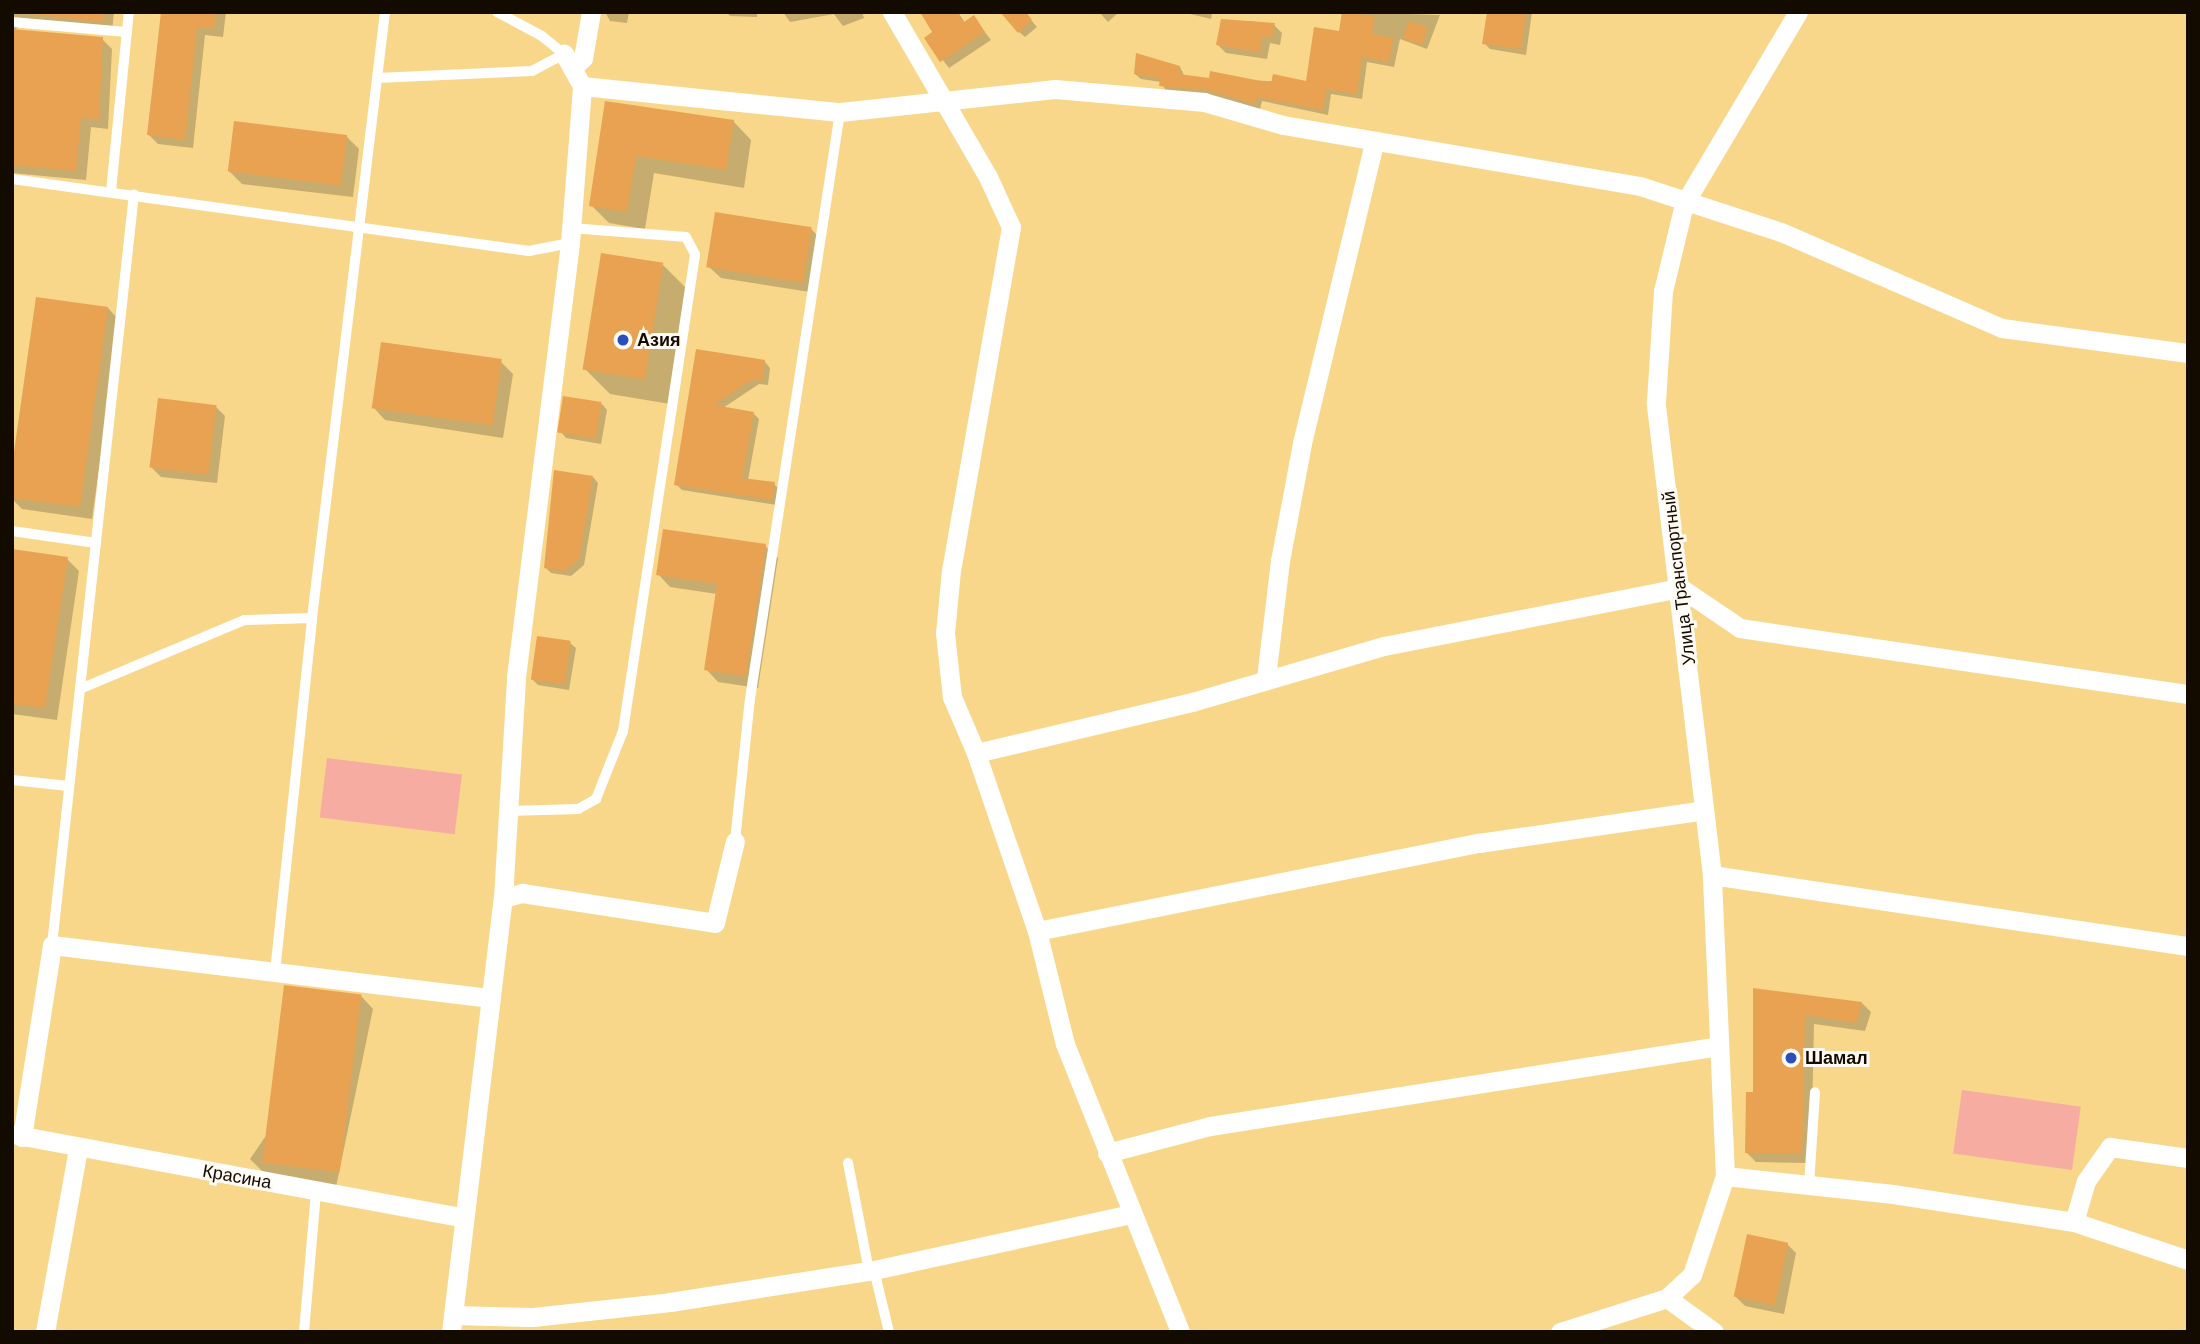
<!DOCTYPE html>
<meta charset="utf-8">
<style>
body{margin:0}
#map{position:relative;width:2200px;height:1344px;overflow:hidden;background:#f8d78a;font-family:"DM Sans",sans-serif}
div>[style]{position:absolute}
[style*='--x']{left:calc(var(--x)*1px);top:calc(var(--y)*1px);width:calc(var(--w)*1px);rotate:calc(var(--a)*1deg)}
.green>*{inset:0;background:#f7aca2;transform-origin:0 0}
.shadow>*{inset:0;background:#0003}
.building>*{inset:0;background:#e9a252;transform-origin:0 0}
.lane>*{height:10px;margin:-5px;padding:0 5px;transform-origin:5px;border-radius:5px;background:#fff}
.street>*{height:19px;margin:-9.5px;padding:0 9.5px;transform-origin:9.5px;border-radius:9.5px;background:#fff}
.dots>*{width:19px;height:19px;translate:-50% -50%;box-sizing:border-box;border:4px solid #fffbf4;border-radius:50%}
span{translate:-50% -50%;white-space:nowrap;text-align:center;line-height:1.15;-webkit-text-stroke:6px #fffbf4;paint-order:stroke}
.poi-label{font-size:18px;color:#140b00;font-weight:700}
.left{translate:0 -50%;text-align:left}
.street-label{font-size:18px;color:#140b00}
.frame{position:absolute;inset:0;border:14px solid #140b00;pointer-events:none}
</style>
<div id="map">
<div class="green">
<i style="left:327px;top:758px;width:136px;height:60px;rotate:7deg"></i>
<i style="left:1962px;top:1090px;width:120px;height:64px;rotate:8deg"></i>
</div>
<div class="shadow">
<i style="clip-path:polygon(12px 12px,114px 12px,112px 32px,23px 24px,13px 31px,102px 39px,112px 49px,108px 129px,91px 127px,86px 180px,12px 173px)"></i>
<i style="clip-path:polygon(163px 12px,226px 12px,223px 37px,205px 35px,193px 148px,158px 144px,149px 135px)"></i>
<i style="clip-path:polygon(605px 12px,629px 12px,627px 23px,610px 21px)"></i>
<i style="clip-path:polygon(726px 12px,757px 12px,757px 17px,730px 16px)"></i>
<i style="clip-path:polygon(783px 12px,862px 12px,864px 18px,843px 26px,834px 14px,790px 22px)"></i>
<i style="clip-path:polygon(921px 12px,958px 12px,965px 23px,974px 18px,991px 40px,949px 68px,926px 38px,935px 32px)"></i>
<i style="clip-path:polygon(1024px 12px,1037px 27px,1025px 37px,1019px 32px)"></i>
<i style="clip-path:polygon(1099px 12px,1119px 12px,1108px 22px)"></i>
<i style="clip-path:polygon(1182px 12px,1212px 12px,1211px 19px)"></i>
<i style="clip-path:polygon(1344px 12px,1440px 15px,1427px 49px,1400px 39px,1394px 67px,1367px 62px,1362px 99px,1331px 94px,1328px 115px,1262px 101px,1260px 109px,1166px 91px,1161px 82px,1141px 79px,1135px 74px,1180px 67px,1185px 77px,1307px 83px,1341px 33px)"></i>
<i style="clip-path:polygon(1488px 12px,1532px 12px,1526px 55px,1490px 49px,1484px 43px)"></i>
<i style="clip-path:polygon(1250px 21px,1274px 25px,1282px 33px,1280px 45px,1270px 43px,1267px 59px,1226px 53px,1218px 45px,1249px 27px)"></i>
<i style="clip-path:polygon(607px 103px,733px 121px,751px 140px,744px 188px,654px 173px,645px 229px,609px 223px,591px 205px)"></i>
<i style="clip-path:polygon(347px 137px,359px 149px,353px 197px,242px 184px,229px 171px)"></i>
<i style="clip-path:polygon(811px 229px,823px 241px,816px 293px,721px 278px,708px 266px)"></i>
<i style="clip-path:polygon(663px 265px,689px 291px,670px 404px,610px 394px,584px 368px)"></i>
<i style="clip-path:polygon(108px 308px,120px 321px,92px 519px,22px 509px,12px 499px,12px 478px)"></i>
<i style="clip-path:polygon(697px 351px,765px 362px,770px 368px,768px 385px,759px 384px,723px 408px,753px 413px,759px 419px,748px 480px,774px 484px,780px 490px,777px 505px,682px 490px,676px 484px)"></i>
<i style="clip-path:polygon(501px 362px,513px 374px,503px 438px,385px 420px,373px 407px)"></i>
<i style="clip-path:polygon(602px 404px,607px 410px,601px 444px,566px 438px,561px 432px)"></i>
<i style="clip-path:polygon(216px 407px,225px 416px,217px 483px,161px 477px,152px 468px)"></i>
<i style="clip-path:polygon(593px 477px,598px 483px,584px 565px,571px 576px,551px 573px,545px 567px)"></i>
<i style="clip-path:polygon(765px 546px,778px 558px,758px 688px,718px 682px,706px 669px,717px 594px,670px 587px,658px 574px)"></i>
<i style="clip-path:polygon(12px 551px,67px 559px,79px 571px,57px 720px,12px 714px)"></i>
<i style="clip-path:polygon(570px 643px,576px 648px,569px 690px,538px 685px,532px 679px)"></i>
<i style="clip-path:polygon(1755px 990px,1862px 1003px,1871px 1012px,1865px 1031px,1814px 1024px,1811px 1163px,1756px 1162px,1747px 1153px,1754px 1094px)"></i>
<i style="clip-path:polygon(361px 996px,373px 1009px,336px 1187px,263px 1172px,250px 1159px)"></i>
<i style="clip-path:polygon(1787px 1244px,1796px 1253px,1784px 1314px,1745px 1306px,1736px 1297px)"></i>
</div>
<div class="building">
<i style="clip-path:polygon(12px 12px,104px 12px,103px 22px)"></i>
<i style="clip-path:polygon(161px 12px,216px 12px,214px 29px,197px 27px,185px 140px,147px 135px)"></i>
<i style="clip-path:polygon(920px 12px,957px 12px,964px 22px,974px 15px,985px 32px,940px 62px,924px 38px,932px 32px)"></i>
<i style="clip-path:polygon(1000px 12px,1026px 12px,1032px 20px,1018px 33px)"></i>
<i style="clip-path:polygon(1342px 12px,1375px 16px,1372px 34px,1393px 38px,1389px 62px,1362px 57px,1357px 94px,1326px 89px,1323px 110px,1257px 97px,1255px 104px,1207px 90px,1159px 86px,1160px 78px,1134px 74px,1136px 53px,1180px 66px,1179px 74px,1209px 78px,1210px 71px,1271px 83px,1273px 74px,1306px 81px,1314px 27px,1339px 31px)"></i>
<i style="clip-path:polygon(1487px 12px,1526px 12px,1521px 49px,1482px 44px)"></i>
<i style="clip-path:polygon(1221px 19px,1275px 23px,1272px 38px,1262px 36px,1260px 52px,1216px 45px)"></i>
<i style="left:1409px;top:21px;width:20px;height:18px;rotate:20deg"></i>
<i style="clip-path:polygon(12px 29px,103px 37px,99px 119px,81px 118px,76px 171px,12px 165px)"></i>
<i style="clip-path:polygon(605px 101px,734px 120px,726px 170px,636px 156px,627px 212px,589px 206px)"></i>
<i style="left:234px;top:121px;width:114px;height:51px;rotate:7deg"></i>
<i style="left:715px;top:212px;width:98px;height:56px;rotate:9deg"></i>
<i style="left:601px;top:253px;width:63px;height:118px;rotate:9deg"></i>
<i style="clip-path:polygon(36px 297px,108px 307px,80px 507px,12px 498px,12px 466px)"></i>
<i style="left:381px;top:342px;width:122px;height:67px;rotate:8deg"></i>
<i style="clip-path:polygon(696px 349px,765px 360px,762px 381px,753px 379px,714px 405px,754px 412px,742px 478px,775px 482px,772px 500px,674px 485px)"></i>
<i style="left:563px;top:396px;width:39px;height:37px;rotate:9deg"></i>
<i style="left:158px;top:398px;width:59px;height:70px;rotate:7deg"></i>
<i style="clip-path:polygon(554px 470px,593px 476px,579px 559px,564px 571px,544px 568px)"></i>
<i style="clip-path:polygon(663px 529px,766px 544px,746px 676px,704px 670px,717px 584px,656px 575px)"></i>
<i style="clip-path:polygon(12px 549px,68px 557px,45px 708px,12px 704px)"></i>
<i style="left:537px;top:636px;width:34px;height:44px;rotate:8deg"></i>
<i style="left:284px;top:985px;width:78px;height:179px;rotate:7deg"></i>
<i style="clip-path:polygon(1753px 988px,1862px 1002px,1856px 1023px,1805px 1015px,1802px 1154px,1745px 1153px,1746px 1092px,1753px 1092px)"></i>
<i style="left:1747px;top:1234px;width:42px;height:64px;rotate:12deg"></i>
</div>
<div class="lane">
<i style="--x:12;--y:22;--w:115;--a:5"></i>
<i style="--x:377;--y:78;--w:155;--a:-2.6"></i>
<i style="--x:532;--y:71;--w:36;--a:-28"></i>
<i style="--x:564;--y:54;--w:28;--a:-141"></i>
<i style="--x:542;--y:36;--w:51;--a:-151.9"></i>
<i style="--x:12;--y:179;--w:522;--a:7.93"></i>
<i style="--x:529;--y:251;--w:42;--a:-11"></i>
<i style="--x:111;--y:191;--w:180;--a:-84.3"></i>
<i style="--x:12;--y:531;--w:85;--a:8.1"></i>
<i style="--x:80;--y:689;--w:178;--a:-22.8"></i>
<i style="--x:244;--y:620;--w:68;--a:-1.7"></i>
<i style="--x:12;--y:780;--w:57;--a:6"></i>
<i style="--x:506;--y:811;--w:72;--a:-1.6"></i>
<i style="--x:578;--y:809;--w:21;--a:-29"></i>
<i style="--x:596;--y:799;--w:73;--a:-68.3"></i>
<i style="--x:623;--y:731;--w:482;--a:-81.4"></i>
<i style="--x:695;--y:254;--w:19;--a:-118"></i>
<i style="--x:686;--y:237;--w:115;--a:-175.5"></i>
<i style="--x:735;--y:841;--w:143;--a:-84"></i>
<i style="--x:750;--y:699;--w:594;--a:-81.28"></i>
<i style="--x:52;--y:945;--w:755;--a:-83.77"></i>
<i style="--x:275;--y:972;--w:356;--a:-84"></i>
<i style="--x:312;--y:618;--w:610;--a:-83.13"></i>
<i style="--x:848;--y:1163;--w:110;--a:79"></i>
<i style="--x:1809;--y:1185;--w:93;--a:-86.3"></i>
<i style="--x:874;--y:1270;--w:64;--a:76.4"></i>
<i style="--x:304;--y:1332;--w:142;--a:-85.1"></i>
</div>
<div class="street">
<i style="--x:892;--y:12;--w:191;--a:59.8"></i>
<i style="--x:988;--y:177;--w:55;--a:65.3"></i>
<i style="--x:1011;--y:227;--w:348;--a:99.9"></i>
<i style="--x:951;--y:570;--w:63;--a:95.4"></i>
<i style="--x:945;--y:633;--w:64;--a:83.8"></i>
<i style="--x:952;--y:697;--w:61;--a:66.8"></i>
<i style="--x:976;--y:753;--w:188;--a:71.1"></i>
<i style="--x:1037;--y:931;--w:116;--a:76.1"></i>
<i style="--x:1065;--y:1044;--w:310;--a:68.2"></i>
<i style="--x:572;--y:68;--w:15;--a:-42"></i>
<i style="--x:583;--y:58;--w:47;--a:-80.1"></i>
<i style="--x:582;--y:86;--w:259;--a:5.8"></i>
<i style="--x:840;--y:112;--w:216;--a:-6.1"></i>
<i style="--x:1055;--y:89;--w:150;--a:5"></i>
<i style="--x:1204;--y:102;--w:82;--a:16.2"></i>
<i style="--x:1283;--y:125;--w:362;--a:9.7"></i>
<i style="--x:1640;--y:186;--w:148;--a:18.1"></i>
<i style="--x:1781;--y:232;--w:241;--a:23.5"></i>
<i style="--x:2002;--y:328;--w:188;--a:7.7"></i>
<i style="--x:1266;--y:678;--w:118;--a:-83.2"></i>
<i style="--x:1280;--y:561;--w:120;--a:-79.4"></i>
<i style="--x:1302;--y:443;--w:309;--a:-76.5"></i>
<i style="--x:976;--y:753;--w:222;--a:-13.3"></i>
<i style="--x:1192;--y:702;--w:200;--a:-16.3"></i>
<i style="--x:1384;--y:646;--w:303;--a:-11.1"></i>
<i style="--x:1681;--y:588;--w:71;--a:34.1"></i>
<i style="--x:1740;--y:628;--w:453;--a:8.4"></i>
<i style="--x:1712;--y:875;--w:481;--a:8.5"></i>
<i style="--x:503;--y:898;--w:20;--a:-15"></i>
<i style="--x:522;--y:893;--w:195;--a:8.8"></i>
<i style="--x:715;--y:923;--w:84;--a:-76.3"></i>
<i style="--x:1037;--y:931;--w:451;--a:-11.3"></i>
<i style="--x:1479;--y:843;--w:227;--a:-8.3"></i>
<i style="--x:12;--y:1134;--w:458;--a:10.5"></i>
<i style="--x:22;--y:1137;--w:194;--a:-81.1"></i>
<i style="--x:52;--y:945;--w:442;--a:6.9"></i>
<i style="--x:1107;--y:1153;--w:106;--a:-14.7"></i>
<i style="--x:1210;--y:1126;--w:515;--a:-8.93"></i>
<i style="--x:1725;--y:1176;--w:169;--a:6.1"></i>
<i style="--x:1893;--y:1194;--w:183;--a:8.8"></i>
<i style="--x:2074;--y:1222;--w:120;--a:18.4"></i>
<i style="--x:2074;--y:1222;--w:43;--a:-73.7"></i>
<i style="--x:2086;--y:1181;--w:42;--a:-54.8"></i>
<i style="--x:2110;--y:1147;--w:79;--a:8"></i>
<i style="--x:1667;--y:1298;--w:58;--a:35.9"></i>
<i style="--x:454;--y:1315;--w:79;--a:1.5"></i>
<i style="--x:533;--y:1317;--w:138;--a:-6.2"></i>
<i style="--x:670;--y:1302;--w:206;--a:-8.9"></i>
<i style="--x:874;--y:1270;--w:263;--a:-12.3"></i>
<i style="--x:45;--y:1332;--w:187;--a:-79.8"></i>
<i style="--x:451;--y:1332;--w:437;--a:-83.2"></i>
<i style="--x:503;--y:898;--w:221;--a:-86.6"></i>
<i style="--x:516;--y:677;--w:437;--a:-82.9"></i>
<i style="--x:570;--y:243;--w:157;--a:-85.6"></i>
<i style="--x:582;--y:86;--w:37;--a:-119"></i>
<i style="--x:1560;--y:1332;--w:112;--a:-17.6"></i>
<i style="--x:1667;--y:1298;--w:34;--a:-43"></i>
<i style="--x:1692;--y:1275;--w:104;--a:-71.6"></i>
<i style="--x:1725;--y:1176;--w:301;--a:-92.5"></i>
<i style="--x:1712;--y:875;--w:476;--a:-96.8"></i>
<i style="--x:1656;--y:402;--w:111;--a:-86.4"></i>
<i style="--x:1663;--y:291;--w:89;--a:-76.4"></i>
<i style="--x:1684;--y:204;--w:223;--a:-59.3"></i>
</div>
<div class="dots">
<i style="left:623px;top:340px;background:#2e4dbd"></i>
<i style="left:1791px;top:1058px;background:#2e4dbd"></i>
</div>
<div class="poi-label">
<span class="left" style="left:637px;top:340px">Азия</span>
<span class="left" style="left:1805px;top:1058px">Шамал</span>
</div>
<div class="street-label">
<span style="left:1679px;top:578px;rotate:-97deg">Улица Транспортный</span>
<span style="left:237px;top:1177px;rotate:10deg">Красина</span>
</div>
<div class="frame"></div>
</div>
